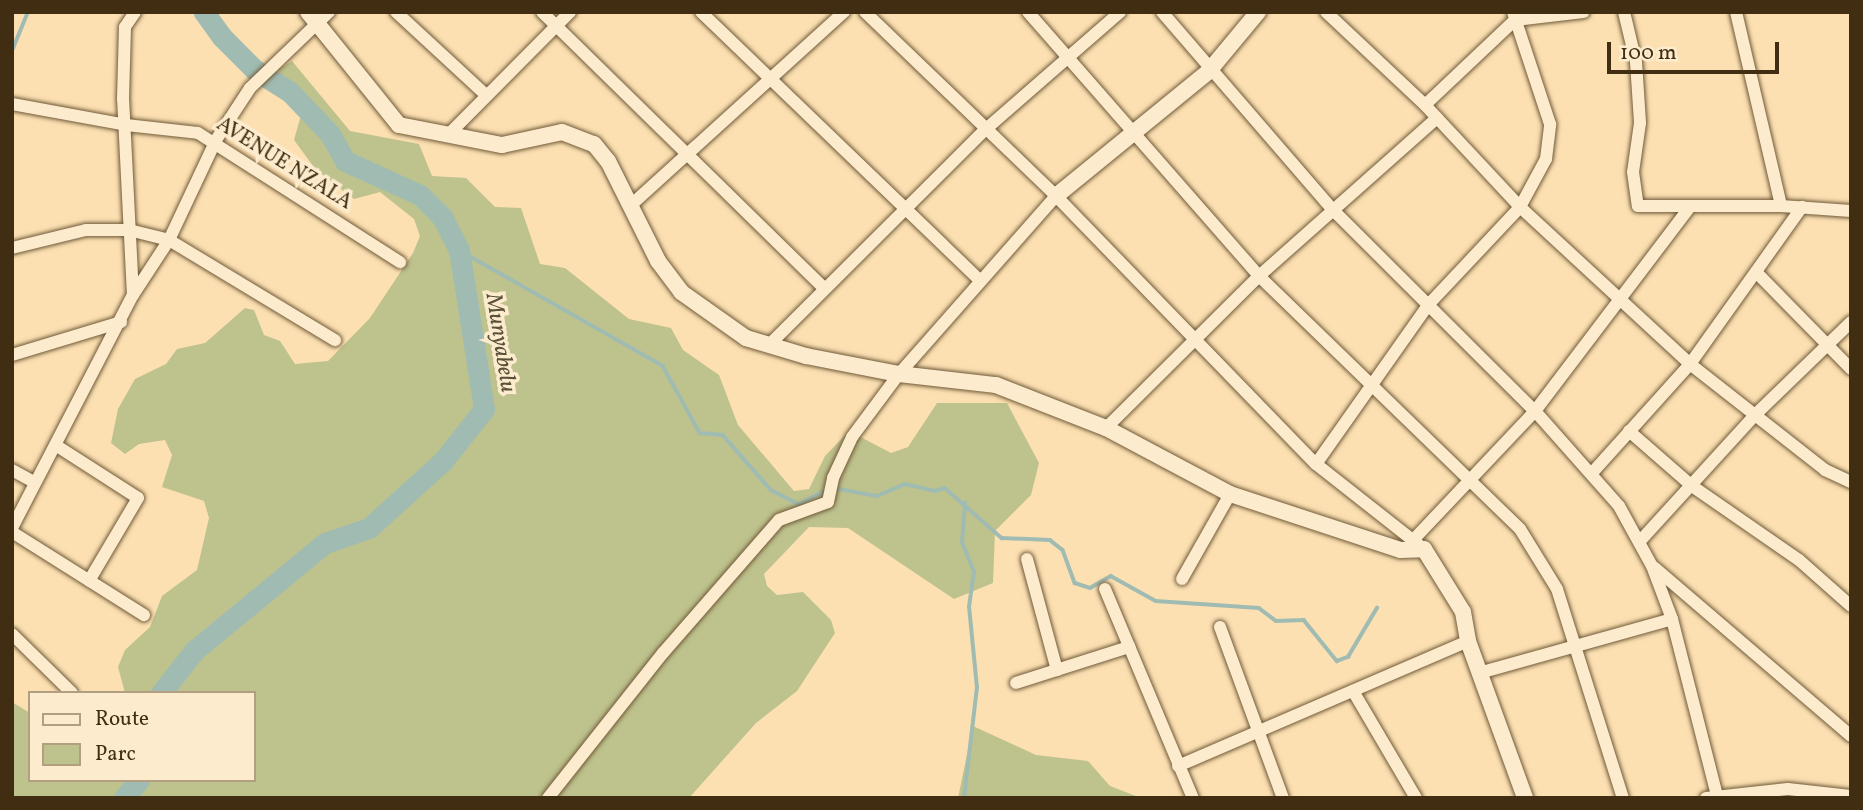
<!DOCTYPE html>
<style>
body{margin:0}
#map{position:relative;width:1863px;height:810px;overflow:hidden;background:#fce0b2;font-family:Vollkorn,serif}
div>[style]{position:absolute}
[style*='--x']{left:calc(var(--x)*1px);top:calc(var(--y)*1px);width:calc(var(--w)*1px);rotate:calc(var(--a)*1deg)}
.green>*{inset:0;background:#bec28d}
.stream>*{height:3.5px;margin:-1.75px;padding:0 1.75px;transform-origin:1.75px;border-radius:1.75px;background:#a0bcb2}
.river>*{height:21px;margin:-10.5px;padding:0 10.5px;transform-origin:10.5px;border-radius:10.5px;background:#a0bcb2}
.roads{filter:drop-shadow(0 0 2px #705a39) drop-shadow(0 0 2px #705a39)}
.minor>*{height:12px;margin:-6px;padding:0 6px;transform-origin:6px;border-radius:6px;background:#fdebcd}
.tertiary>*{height:16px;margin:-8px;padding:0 8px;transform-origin:8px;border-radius:8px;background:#fdebcd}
span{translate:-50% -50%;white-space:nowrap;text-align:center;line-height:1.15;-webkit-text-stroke:7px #fdebcd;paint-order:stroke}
.street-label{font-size:21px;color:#412d11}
.water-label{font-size:23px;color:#595139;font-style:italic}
.frame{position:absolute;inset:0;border:14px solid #412d11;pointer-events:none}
.legend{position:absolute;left:28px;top:691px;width:228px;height:91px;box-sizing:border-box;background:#fdebcd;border:2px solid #b29f82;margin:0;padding:9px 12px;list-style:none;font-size:21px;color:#412d11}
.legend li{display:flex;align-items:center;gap:14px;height:35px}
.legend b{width:35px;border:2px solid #b29f82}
.scale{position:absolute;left:1607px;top:42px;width:172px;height:32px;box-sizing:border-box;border:4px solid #412d11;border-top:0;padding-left:9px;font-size:21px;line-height:24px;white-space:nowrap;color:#412d11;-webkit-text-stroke:5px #fdebcd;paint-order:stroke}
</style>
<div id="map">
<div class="green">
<i style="clip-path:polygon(292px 61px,350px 131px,419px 144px,432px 176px,466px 178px,495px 207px,521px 208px,540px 264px,565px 268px,629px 319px,671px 328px,683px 350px,719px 375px,738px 425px,794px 491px,809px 489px,825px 456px,849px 431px,891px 453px,908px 447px,937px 403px,1007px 403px,1039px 463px,1031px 495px,995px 531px,993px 583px,954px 599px,848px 528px,809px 527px,764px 574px,767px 586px,777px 595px,803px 592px,831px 620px,835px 633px,797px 691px,756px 723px,689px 798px,12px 798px,12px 702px,30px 713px,30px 780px,254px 780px,254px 693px,125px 693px,118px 667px,125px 650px,150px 627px,162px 596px,197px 570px,209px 518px,204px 501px,162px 487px,172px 455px,165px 440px,139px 444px,125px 454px,111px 443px,118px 409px,135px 379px,166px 364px,177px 349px,205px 343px,245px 308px,254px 310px,264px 335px,280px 341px,295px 364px,328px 361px,370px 318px,413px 253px,420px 236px,414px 219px,380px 192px,354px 199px,316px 170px,294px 140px,301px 115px,283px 92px,278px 70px)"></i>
<i style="clip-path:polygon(973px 726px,1036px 755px,1088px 761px,1110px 786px,1141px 798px,958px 798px)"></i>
</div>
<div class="stream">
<i style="--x:12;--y:51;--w:42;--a:-67.7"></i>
<i style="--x:459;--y:250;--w:235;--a:29.6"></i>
<i style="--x:663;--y:366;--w:77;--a:61.1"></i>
<i style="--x:700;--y:433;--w:23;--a:5"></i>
<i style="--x:723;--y:435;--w:73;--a:48.9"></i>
<i style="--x:771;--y:490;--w:31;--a:27"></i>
<i style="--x:799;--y:504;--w:30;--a:-27"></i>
<i style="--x:833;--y:488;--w:45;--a:10.3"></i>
<i style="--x:877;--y:496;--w:30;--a:-23"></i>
<i style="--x:905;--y:484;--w:31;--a:13"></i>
<i style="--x:935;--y:491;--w:10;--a:-17"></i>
<i style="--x:945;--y:488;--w:76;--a:41.3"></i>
<i style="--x:1002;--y:538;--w:48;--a:2.4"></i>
<i style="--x:1050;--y:540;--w:16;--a:38"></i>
<i style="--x:1063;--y:550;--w:35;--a:70"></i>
<i style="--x:1075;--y:583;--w:16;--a:18"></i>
<i style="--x:1090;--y:588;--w:24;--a:-30"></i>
<i style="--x:1111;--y:576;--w:51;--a:29.1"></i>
<i style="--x:1156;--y:601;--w:103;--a:3.9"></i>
<i style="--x:1259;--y:608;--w:21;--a:37"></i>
<i style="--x:1276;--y:621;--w:28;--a:-2"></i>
<i style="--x:1304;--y:620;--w:53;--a:51.2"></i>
<i style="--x:1337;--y:661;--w:12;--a:-20"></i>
<i style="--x:1348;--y:657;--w:57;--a:-59.4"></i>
<i style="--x:964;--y:798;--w:111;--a:-83.3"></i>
<i style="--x:977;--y:688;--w:81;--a:-95.6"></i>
<i style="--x:969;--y:607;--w:35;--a:-82"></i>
<i style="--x:974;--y:572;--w:31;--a:-112"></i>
<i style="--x:962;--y:543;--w:40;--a:-85.7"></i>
</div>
<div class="river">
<i style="--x:161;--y:693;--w:55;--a:-51.7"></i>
<i style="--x:195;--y:650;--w:168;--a:-39.5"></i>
<i style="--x:325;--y:543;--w:46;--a:-18.8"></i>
<i style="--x:369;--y:528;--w:100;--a:-42.2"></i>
<i style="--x:443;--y:461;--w:66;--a:-51.7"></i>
<i style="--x:484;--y:409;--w:161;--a:-98.9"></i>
<i style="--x:459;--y:250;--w:36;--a:-117"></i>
<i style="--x:443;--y:218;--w:33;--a:-135"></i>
<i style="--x:420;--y:195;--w:82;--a:-155.6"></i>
<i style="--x:345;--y:161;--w:31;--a:-119"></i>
<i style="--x:330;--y:134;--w:58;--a:-133.6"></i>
<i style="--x:290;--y:92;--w:41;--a:-147.8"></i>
<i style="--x:255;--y:70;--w:47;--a:-135"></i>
<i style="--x:222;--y:37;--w:31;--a:-126"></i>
<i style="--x:124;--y:798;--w:23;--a:-50"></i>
</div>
<div class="roads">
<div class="minor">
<i style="--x:396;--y:12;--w:121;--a:42.7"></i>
<i style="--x:542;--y:12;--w:395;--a:44.4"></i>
<i style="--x:701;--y:12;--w:385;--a:43.9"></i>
<i style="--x:865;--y:12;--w:265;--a:43.9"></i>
<i style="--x:1056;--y:196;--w:373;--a:45.9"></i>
<i style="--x:1316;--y:464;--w:137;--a:38.2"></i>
<i style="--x:1028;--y:12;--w:351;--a:48.8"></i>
<i style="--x:1259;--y:276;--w:363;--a:44.1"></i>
<i style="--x:1520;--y:529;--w:70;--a:58.3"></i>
<i style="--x:1557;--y:589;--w:219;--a:72.5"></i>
<i style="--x:1162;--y:12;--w:262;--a:49.2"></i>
<i style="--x:1333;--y:210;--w:285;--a:44.9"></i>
<i style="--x:1535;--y:411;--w:127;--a:48.5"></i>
<i style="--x:1619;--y:506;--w:68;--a:61.2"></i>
<i style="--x:1652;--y:566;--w:57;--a:69.3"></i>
<i style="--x:1672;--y:619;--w:182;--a:75.7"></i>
<i style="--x:1326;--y:12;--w:136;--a:43.2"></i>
<i style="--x:1425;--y:105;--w:139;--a:47"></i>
<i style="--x:1520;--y:207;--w:231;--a:42.7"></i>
<i style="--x:1690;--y:364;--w:172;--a:38.1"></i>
<i style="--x:1825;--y:470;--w:29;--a:25"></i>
<i style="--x:1624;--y:12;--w:51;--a:76.5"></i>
<i style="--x:1636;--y:62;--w:61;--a:86.2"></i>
<i style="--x:1640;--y:123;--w:49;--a:98.1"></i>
<i style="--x:1633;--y:172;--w:34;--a:82"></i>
<i style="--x:1638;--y:206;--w:143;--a:0"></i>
<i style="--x:1781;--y:206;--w:70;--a:4.1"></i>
<i style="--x:1736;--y:12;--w:199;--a:76.9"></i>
<i style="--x:12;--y:104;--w:116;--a:10.4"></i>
<i style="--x:126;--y:125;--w:72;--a:6.3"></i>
<i style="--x:198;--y:133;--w:240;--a:32.6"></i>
<i style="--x:1425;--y:105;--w:124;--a:-43.4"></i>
<i style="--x:1515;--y:20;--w:69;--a:-6.6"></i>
<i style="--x:447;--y:136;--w:175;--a:-45.2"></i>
<i style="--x:630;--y:206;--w:289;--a:-42.2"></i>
<i style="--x:12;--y:248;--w:76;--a:-13.7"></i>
<i style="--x:86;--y:230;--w:43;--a:0"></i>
<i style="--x:129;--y:230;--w:41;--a:14"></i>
<i style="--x:169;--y:240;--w:194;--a:31.1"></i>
<i style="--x:1756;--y:272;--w:136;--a:45.6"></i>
<i style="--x:133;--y:295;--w:196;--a:-92.9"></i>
<i style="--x:123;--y:99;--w:72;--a:-88.4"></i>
<i style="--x:125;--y:27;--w:18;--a:-56"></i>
<i style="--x:768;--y:346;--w:308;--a:-44.9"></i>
<i style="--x:986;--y:129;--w:178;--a:-41.1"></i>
<i style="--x:12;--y:355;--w:114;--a:-16.8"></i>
<i style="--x:1106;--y:428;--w:216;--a:-44.8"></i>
<i style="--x:1259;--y:276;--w:238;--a:-41.6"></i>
<i style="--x:1629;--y:431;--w:84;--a:41.1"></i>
<i style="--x:1692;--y:486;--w:130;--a:34.7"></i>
<i style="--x:1799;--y:560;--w:69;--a:41.5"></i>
<i style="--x:57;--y:446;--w:96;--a:32.7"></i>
<i style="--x:138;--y:498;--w:96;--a:120.6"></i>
<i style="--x:1316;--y:464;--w:196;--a:-54.8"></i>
<i style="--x:1429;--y:304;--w:133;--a:-46.8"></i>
<i style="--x:1520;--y:207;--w:55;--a:-61.6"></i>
<i style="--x:1546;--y:159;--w:35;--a:-83"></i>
<i style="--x:1550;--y:124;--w:118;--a:-108.3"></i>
<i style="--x:12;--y:470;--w:26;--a:29"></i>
<i style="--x:1592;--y:473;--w:147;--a:-48"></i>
<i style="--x:1690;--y:364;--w:193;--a:-54.5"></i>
<i style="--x:12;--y:528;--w:263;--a:-62.6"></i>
<i style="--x:133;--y:295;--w:66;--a:-56.8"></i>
<i style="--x:169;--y:240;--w:110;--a:-64.8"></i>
<i style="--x:216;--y:140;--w:62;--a:-56.8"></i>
<i style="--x:250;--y:88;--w:110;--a:-43.9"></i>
<i style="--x:12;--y:532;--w:156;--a:32.2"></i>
<i style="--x:1415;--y:538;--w:175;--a:-46.6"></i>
<i style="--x:1535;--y:411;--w:255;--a:-52.8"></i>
<i style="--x:1640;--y:541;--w:171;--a:-47.6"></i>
<i style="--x:1755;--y:415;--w:134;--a:-44.1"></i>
<i style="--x:1027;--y:559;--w:115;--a:74.9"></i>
<i style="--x:1655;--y:568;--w:258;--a:40.6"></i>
<i style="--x:1182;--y:579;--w:98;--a:-60.5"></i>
<i style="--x:1105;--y:589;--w:227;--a:67.2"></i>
<i style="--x:1220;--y:627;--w:182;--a:69.8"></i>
<i style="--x:12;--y:634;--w:84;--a:44.5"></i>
<i style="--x:1479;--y:673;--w:200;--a:-15.6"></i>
<i style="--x:1016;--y:683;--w:119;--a:-17.7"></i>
<i style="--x:1353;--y:691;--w:124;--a:59.5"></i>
<i style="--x:1178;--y:766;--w:316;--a:-23.3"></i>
<i style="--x:548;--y:798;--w:185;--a:-51.6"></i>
<i style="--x:663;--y:653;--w:176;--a:-48.9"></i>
<i style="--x:779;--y:520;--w:52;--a:-20.2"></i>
<i style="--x:828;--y:502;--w:25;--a:-78"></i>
<i style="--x:833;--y:478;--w:45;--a:-65.1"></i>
<i style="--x:852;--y:437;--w:79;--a:-53.3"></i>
<i style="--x:899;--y:374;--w:237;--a:-48.6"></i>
<i style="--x:1706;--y:798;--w:82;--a:-6.3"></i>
<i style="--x:1788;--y:789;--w:63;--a:6.3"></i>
</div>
<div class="tertiary">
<i style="--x:308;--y:12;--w:145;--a:51.2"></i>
<i style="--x:399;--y:125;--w:105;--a:11"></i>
<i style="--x:502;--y:145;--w:61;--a:-12.2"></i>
<i style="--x:562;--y:132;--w:34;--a:21"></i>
<i style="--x:594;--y:144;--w:22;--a:51"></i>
<i style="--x:608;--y:161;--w:112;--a:63.4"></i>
<i style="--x:658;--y:261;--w:39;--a:53"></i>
<i style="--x:681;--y:292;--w:80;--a:35.3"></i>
<i style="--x:746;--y:338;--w:63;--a:16.7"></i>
<i style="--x:806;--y:356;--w:95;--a:11"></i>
<i style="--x:899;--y:374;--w:98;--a:6.5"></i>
<i style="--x:996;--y:385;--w:118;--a:21.4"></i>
<i style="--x:1106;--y:428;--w:140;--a:28"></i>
<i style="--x:1230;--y:494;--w:179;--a:18.2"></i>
<i style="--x:1400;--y:550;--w:24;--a:-2"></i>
<i style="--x:1424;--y:549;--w:74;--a:58.2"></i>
<i style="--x:1463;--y:612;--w:29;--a:80"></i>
<i style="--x:1468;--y:641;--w:167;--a:70"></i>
<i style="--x:1056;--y:196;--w:198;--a:-39.2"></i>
<i style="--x:1209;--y:71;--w:77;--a:-50.3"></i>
</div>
</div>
<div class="street-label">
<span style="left:284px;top:164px;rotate:32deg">AVENUE NZALA</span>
</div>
<div class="water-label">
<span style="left:500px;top:343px;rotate:81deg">Munyabelu</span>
</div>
<div class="frame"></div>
<ul class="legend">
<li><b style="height:9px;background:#fdebcd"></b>Route</li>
<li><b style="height:19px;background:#bec28d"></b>Parc</li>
</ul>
<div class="scale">100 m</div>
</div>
